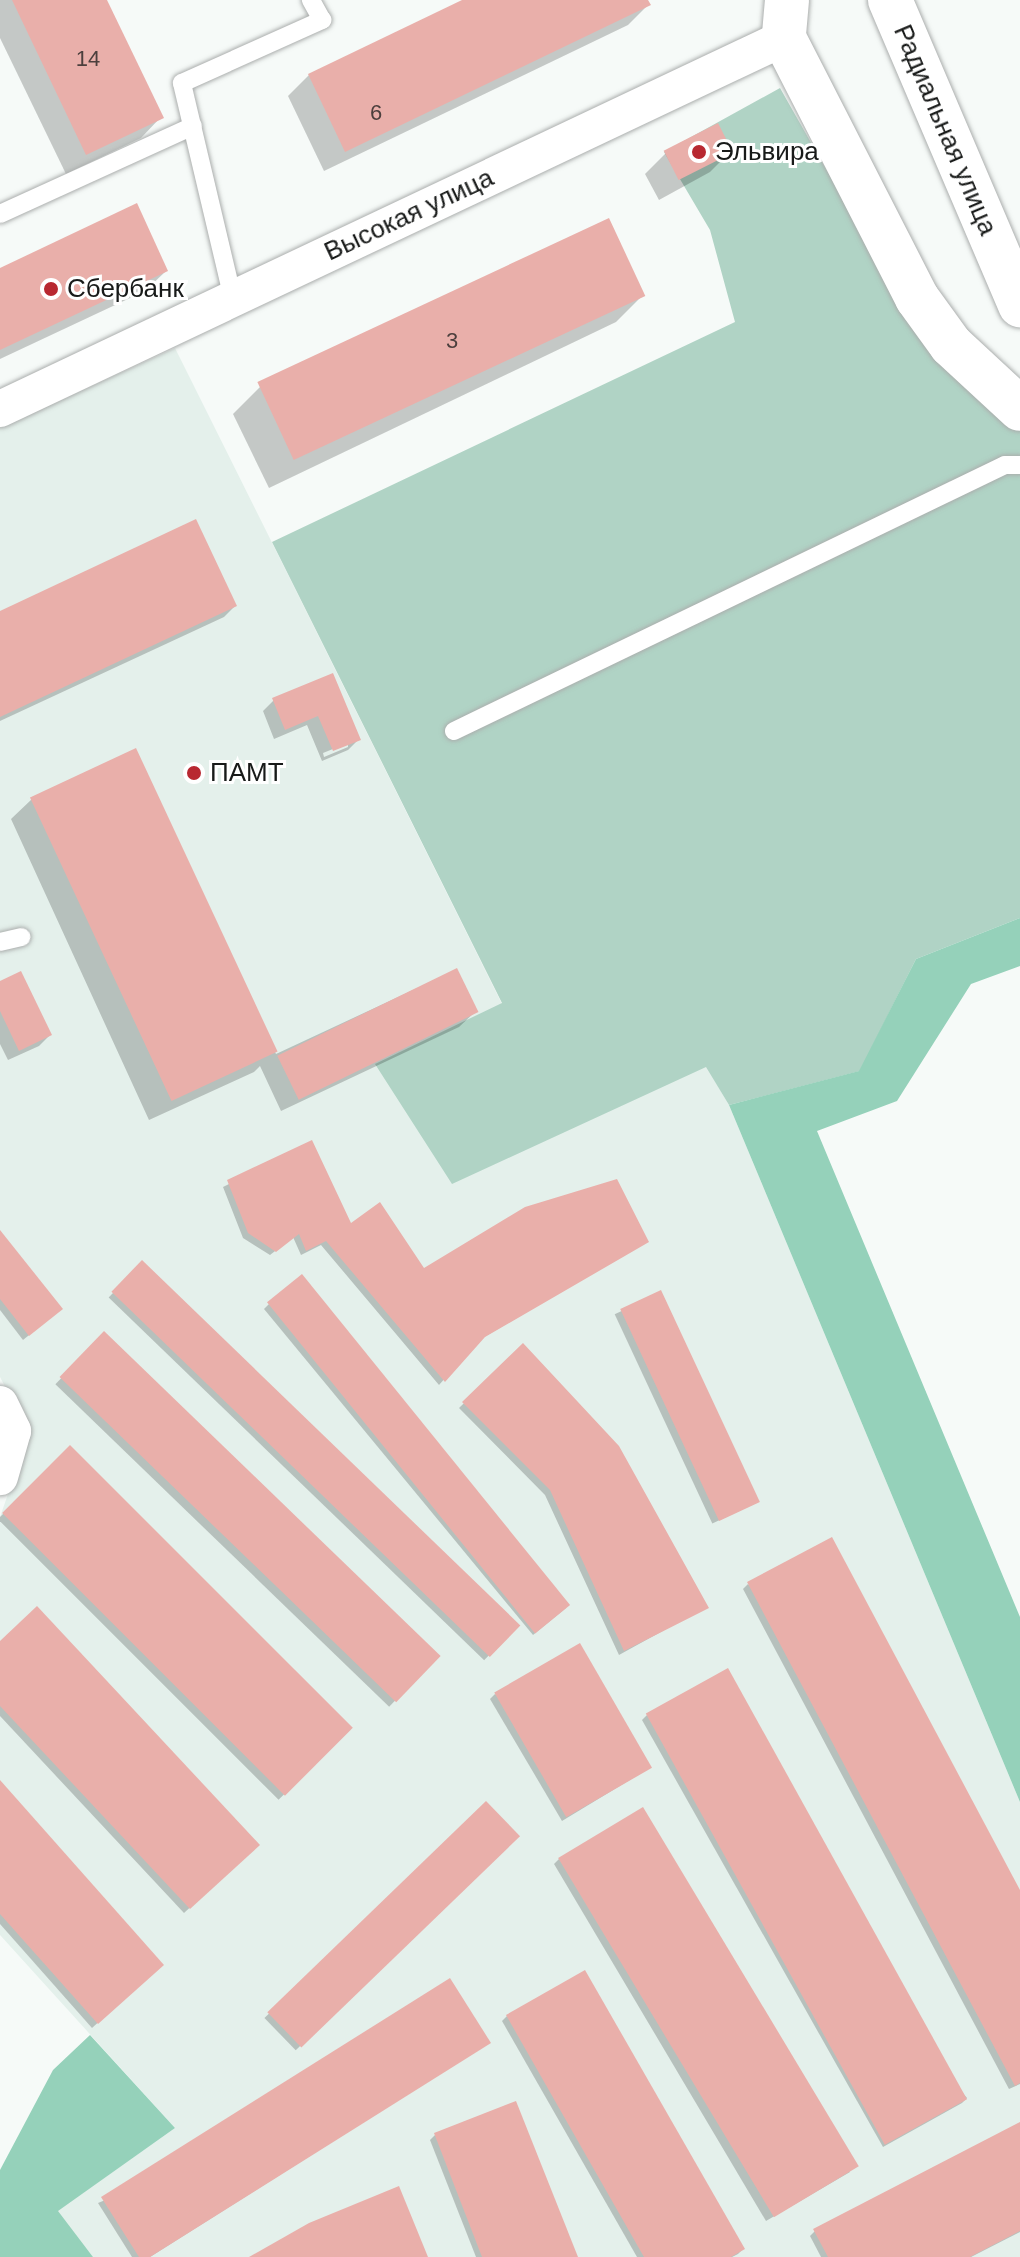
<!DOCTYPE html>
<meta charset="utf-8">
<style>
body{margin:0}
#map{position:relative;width:1020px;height:2257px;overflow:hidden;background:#f6faf8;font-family:Arial,sans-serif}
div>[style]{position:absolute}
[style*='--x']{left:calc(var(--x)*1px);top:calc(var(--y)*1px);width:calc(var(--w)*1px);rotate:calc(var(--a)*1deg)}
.built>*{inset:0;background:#e4f0eb}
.green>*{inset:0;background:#b0d3c5}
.forest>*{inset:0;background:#95d1ba}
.shadow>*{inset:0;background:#0003;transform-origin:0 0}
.building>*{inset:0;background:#e9afaa;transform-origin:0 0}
.roads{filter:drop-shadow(0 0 2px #abaead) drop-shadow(0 0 2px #abaead)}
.lane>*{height:18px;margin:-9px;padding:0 9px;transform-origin:9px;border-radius:9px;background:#fff}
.street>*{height:36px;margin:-18px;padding:0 18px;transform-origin:18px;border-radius:18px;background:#fff}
.secondary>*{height:44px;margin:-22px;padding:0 22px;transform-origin:22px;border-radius:22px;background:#fff}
.dots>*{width:22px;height:22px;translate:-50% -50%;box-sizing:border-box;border:4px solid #fff;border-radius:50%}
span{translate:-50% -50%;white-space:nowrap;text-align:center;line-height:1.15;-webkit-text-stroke:6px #fff;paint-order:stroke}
.number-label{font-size:22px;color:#4c3f3d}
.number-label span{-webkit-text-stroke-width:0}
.street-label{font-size:26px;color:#181a19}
.poi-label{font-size:26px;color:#181a19}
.left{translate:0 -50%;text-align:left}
</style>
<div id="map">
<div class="built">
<i style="clip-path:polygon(175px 348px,502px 1004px,452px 1183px,706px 1066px,729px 1105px,1020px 1802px,1020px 2257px,93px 2257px,57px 2211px,175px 2128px,0 1935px,0 1517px,22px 1454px,14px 1404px,0 1377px,0 428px)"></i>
</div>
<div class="green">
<i style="clip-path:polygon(780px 88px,905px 308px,1020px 431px,1020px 918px,916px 959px,860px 1071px,729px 1105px,706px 1067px,452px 1184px,375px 1064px,502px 1003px,272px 542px,735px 322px,710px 230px,664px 152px)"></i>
</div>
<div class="forest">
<i style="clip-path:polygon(1020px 918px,1020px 966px,971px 984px,897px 1101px,817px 1131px,1020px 1617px,1020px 1802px,729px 1105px,859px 1071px,916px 959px)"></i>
<i style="clip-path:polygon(90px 2035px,175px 2128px,58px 2211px,93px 2257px,0 2257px,0 2170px,53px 2070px)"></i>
</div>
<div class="shadow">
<i style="clip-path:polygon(0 0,105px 0,161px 117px,141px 138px,66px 174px,0 38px)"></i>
<i style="clip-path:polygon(466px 0,646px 0,648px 5px,628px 25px,324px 171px,288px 96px,309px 75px)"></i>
<i style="clip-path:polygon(731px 151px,710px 172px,659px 200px,645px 174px,665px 154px)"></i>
<i style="clip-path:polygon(0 270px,166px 271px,145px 291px,0 359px)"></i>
<i style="clip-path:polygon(643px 295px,616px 322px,269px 488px,233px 414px,260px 387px)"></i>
<i style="clip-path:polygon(235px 606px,224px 617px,0 721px,0 613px)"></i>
<i style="clip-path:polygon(evenodd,332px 676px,359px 739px,348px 750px,322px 761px,307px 725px,274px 739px,263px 711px,274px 700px,332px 676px,348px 743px,348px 747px,324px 757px,323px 753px,348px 743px)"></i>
<i style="clip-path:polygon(135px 751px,276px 1054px,456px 970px,476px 1011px,459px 1027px,281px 1111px,260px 1066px,254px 1072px,149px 1120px,11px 819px,32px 799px)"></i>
<i style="clip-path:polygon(0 983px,50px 1035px,39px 1046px,8px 1060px,0 1044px)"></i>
<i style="clip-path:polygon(311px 1143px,350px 1226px,424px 1271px,646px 1242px,479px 1340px,439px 1385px,321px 1245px,301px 1255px,293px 1237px,270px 1255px,243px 1238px,223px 1187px)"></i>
<i style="clip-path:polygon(0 1233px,55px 1314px,23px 1340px,0 1310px)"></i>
<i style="left:142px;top:1263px;width:522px;height:48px;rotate:44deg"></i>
<i style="left:660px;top:1293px;width:231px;height:50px;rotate:65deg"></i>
<i style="clip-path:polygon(269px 1304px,566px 1608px,533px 1635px,264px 1309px)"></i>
<i style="left:104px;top:1334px;width:464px;height:70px;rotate:44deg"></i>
<i style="clip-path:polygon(523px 1346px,706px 1607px,619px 1655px,545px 1495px,459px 1408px)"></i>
<i style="left:70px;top:1447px;width:397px;height:102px;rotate:45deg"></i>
<i style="clip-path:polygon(748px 1584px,1020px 1894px,1020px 2084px,1009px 2089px,743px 1589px)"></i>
<i style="clip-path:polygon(0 1644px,257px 1845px,184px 1913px,0 1716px)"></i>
<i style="clip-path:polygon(495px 1694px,651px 1767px,562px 1821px,490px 1699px)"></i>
<i style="clip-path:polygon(647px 1715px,967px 2098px,962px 2103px,883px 2147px,642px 1720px)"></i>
<i style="clip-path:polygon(0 1783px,161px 1965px,92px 2028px,0 1924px)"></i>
<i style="left:486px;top:1804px;width:45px;height:308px;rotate:46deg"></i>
<i style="clip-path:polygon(559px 1859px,850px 2172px,766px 2221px,554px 1864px)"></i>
<i style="clip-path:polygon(507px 2016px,743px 2249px,738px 2254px,732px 2257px,637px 2257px,502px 2021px)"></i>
<i style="clip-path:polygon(488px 2043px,150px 2257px,132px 2257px,98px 2203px)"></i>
<i style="clip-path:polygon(1020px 2124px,1020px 2232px,971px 2257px,821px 2257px,810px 2236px,815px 2231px)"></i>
<i style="clip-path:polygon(435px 2135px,575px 2257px,476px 2257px,430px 2140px)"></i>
</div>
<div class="building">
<i style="clip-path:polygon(12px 0,107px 0,164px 118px,86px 155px)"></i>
<i style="clip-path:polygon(462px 0,648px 0,651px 5px,345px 152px,308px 74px)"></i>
<i style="left:718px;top:123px;width:33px;height:61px;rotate:63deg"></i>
<i style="clip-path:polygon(137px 203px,168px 271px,0 350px,0 268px)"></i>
<i style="left:609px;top:218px;width:86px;height:388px;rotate:65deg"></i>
<i style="clip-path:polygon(196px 519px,237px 606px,0 717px,0 611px)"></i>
<i style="clip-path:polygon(333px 673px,361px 740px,333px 751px,318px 716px,285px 730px,272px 698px)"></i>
<i style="left:136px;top:748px;width:335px;height:117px;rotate:65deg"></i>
<i style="left:457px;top:968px;width:49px;height:200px;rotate:64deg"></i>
<i style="clip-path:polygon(21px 971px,52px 1035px,19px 1051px,0 1011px,0 981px)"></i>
<i style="clip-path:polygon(312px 1140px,351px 1223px,380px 1202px,424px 1268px,525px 1207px,617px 1179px,649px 1242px,485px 1337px,445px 1382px,326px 1241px,306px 1251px,299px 1234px,276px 1252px,248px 1233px,227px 1180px)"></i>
<i style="clip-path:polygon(0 1230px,63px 1309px,29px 1336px,0 1299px)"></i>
<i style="left:142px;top:1260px;width:526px;height:44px;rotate:44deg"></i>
<i style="left:302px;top:1274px;width:426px;height:45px;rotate:51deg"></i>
<i style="left:661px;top:1290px;width:234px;height:45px;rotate:65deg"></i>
<i style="left:104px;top:1331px;width:468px;height:64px;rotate:44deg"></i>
<i style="clip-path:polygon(523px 1343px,619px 1446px,709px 1608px,624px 1651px,550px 1490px,462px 1402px)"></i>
<i style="left:70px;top:1445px;width:400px;height:96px;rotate:45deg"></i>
<i style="clip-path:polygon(832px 1537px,1020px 1890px,1020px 2083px,1015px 2086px,747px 1582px)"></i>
<i style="clip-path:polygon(37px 1606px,260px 1845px,190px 1909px,0 1706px,0 1641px)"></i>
<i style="left:580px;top:1643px;width:144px;height:99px;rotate:60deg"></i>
<i style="left:728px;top:1668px;width:493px;height:94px;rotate:61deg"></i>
<i style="clip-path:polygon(0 1780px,164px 1965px,98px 2024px,0 1914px)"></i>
<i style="left:486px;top:1801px;width:49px;height:304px;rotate:46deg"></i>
<i style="left:643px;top:1807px;width:419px;height:99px;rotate:59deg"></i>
<i style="clip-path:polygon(585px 1970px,745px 2249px,731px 2257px,644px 2257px,506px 2015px)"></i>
<i style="clip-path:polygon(450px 1978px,491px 2043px,150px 2257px,139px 2257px,101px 2197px)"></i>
<i style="clip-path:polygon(516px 2101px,578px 2257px,482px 2257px,434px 2133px)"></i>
<i style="clip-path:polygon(1020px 2122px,1020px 2231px,970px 2257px,828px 2257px,813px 2229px)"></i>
<i style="clip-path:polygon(399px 2186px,428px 2257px,249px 2257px,309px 2223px)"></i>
</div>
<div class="roads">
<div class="lane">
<i style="--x:0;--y:214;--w:212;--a:-24.5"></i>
<i style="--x:233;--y:299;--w:222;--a:-103.3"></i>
<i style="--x:182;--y:83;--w:154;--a:-24.2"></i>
<i style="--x:322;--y:20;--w:23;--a:-119"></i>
<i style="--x:454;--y:731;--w:612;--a:-25.77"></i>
<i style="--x:1005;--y:465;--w:15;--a:0"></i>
<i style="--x:0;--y:942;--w:22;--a:-13"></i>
</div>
<div class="street">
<i style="--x:0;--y:409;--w:867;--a:-25.32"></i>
<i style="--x:0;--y:1404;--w:30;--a:64"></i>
<i style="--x:13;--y:1431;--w:48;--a:105.8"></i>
</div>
<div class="secondary">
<i style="--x:787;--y:0;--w:38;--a:95"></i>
<i style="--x:784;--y:38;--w:292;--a:62.9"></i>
<i style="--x:917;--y:298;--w:58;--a:54.1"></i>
<i style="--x:951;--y:345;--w:94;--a:42.8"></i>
<i style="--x:890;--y:0;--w:332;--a:66.9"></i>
</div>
</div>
<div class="dots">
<i style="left:699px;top:152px;background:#b82831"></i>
<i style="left:51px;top:289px;background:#b82831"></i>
<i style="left:194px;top:773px;background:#b82831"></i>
</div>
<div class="number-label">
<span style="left:88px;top:59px">14</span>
<span style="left:376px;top:113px">6</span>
<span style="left:452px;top:341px">3</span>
</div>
<div class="street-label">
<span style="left:945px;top:130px;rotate:67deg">Радиальная улица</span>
<span style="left:409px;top:215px;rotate:-25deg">Высокая улица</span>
</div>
<div class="poi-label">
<span class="left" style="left:715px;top:152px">Эльвира</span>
<span class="left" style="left:67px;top:289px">Сбербанк</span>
<span class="left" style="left:210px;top:773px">ПАМТ</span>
</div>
</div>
